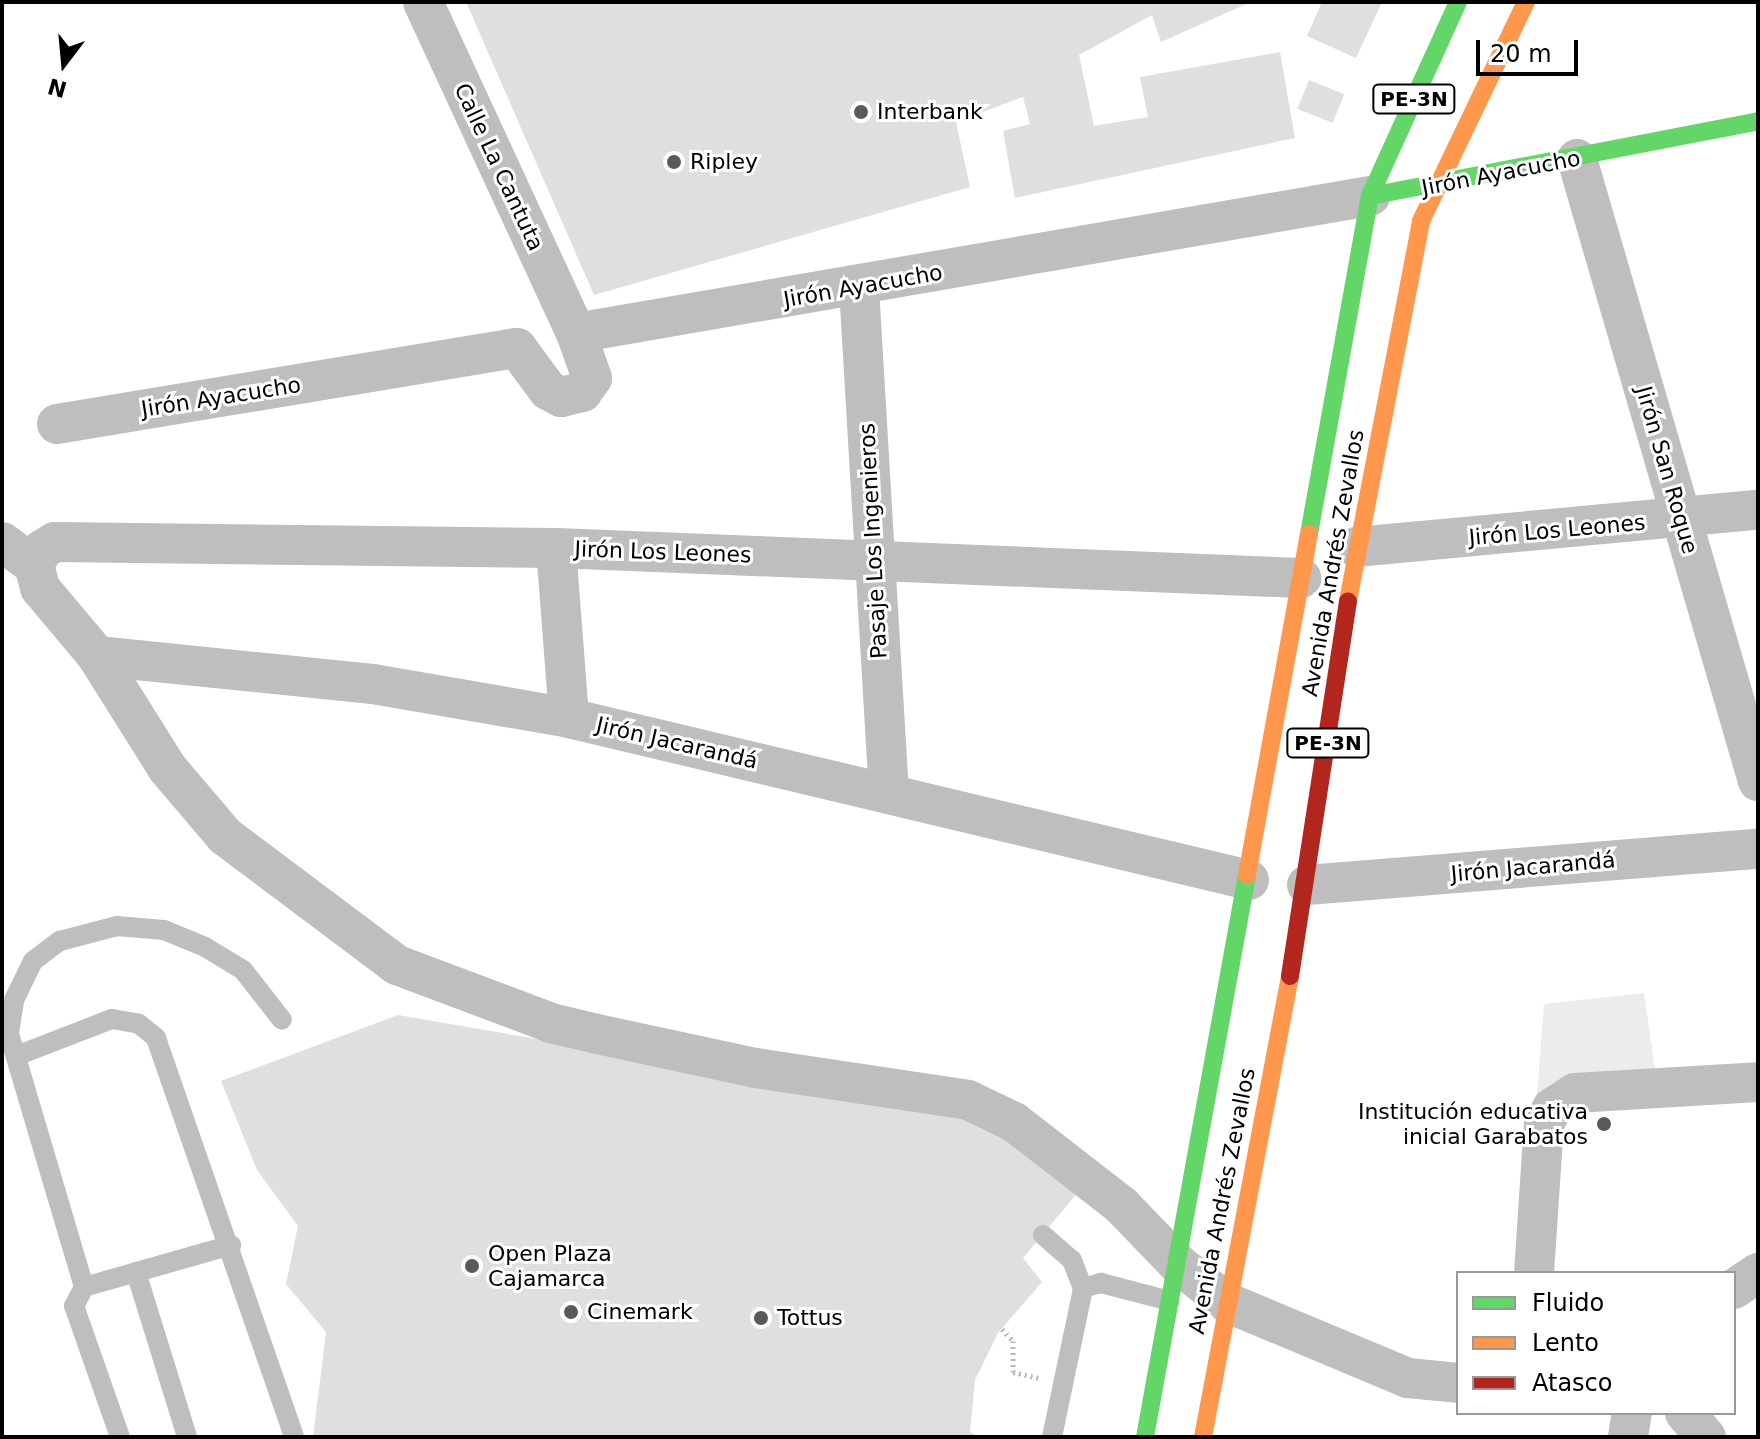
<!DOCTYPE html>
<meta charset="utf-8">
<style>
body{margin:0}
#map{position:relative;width:1760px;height:1439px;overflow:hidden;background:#fff;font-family:"DejaVu Sans",sans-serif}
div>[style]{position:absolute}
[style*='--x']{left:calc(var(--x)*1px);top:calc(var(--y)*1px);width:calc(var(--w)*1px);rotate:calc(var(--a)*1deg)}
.green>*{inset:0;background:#ececec}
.building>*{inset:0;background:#dfdfdf;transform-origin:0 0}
.path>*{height:5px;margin-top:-2.5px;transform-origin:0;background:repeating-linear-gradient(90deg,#b9b9b9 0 2px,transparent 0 6px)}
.lane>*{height:20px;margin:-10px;padding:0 10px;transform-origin:10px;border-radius:10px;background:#bebebe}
.street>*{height:40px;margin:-20px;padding:0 20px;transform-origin:20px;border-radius:20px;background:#bebebe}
.fast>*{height:18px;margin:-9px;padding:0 9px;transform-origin:9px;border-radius:9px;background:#63d668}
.slow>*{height:18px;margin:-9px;padding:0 9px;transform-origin:9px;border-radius:9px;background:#ff974d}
.jam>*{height:18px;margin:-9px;padding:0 9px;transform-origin:9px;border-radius:9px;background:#b3261e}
.dots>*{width:22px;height:22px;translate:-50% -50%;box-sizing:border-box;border:4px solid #fff;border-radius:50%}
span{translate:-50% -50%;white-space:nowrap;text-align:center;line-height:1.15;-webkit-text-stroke:6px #fff;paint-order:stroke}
.shield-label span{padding:2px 6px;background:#fff;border:2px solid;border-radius:6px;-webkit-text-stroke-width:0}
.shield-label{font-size:20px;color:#000;font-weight:700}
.poi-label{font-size:22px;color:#000}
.left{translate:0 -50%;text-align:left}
.right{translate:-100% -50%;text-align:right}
.street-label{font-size:22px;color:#000}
.frame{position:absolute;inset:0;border:4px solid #000;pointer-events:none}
.legend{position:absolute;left:1456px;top:1271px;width:280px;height:144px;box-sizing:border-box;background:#fff;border:2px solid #999;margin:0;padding:10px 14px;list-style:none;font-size:24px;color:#000}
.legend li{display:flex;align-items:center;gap:16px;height:40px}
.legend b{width:40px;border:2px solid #999}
.north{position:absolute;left:24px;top:24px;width:80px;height:80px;-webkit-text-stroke:6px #fff;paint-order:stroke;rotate:196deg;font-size:22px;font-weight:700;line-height:32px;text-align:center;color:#000}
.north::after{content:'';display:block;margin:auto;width:28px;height:36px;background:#000;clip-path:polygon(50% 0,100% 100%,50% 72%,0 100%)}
.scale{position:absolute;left:1476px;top:40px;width:102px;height:36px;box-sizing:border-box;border:4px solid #000;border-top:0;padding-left:10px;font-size:24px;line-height:28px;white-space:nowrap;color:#000;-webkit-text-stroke:6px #fff;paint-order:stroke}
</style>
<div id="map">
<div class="green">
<i style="clip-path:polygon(1644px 993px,1657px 1083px,1537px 1095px,1544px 1004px)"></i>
</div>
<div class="building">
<i style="clip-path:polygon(466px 2px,1251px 2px,1161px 42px,1152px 15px,1079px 55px,1094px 126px,1148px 117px,1140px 77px,1280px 52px,1295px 138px,1015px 198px,1003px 131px,1030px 124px,1023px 97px,956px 122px,970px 187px,594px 295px)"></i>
<i style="clip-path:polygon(1322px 2px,1382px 2px,1356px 58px,1307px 36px)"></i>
<i style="left:1309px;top:80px;width:38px;height:31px;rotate:22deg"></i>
<i style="clip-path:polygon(398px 1015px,1003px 1119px,1083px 1186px,1023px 1258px,1042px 1282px,998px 1333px,975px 1380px,970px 1432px,980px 1437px,313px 1437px,326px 1332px,286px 1284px,298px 1226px,257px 1170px,221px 1081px)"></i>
</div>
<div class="path">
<i style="--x:1002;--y:1329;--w:16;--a:47"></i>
<i style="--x:1013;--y:1341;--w:31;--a:90"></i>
<i style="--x:1013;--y:1372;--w:26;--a:13"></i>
</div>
<div class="lane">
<i style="--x:16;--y:1056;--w:103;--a:-21.1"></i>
<i style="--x:112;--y:1019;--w:27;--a:10"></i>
<i style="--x:139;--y:1024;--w:22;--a:39"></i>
<i style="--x:156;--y:1038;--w:422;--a:70.9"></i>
<i style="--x:1043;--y:1235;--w:38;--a:41"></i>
<i style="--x:1072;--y:1260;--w:30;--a:69"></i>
<i style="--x:136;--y:1272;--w:173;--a:72.8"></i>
<i style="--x:84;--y:1287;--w:153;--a:-15.9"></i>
<i style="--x:120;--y:1437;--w:139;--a:-109.3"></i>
<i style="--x:74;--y:1306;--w:21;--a:-62"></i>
<i style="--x:84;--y:1287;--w:265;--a:-106.5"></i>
<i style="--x:9;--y:1033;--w:33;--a:-81"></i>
<i style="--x:14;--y:1000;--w:43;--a:-64"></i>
<i style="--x:33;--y:961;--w:34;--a:-37"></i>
<i style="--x:60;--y:941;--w:59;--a:-14.7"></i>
<i style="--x:117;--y:926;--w:47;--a:4.9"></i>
<i style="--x:164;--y:930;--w:44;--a:22.5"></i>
<i style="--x:205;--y:947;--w:44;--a:31.2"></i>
<i style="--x:243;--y:970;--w:63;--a:52"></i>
<i style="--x:1052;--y:1437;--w:152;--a:-78.2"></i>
<i style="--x:1083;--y:1288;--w:19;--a:-16"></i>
<i style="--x:1101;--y:1283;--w:71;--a:14.6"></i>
</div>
<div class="street">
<i style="--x:423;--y:2;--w:365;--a:65.2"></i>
<i style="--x:1577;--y:159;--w:648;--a:73.78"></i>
<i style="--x:859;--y:288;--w:507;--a:86.61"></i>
<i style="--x:57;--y:424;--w:466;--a:-9.4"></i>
<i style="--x:517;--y:348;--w:52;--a:53.6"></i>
<i style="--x:548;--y:390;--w:15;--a:28"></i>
<i style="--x:561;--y:397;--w:22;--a:-13"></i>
<i style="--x:582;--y:392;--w:17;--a:-54"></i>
<i style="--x:592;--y:378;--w:48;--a:-109.6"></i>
<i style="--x:576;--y:333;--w:806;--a:-9.79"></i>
<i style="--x:2;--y:542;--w:39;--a:36"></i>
<i style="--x:34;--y:565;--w:24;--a:75"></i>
<i style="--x:40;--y:588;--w:89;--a:50"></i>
<i style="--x:97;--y:656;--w:133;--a:57.9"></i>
<i style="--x:168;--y:769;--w:88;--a:49.6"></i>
<i style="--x:225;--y:836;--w:215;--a:36.9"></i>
<i style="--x:397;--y:965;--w:165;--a:20.6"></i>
<i style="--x:551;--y:1023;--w:47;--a:13.4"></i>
<i style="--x:597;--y:1034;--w:162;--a:12.1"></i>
<i style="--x:755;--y:1068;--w:215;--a:8.5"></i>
<i style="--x:968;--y:1100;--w:51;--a:25.6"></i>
<i style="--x:1014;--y:1122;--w:135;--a:37.8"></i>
<i style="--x:1121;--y:1205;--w:81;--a:46"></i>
<i style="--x:1177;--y:1263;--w:63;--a:38.5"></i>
<i style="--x:1226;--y:1302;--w:197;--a:22.7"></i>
<i style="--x:1408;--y:1378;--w:50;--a:5.7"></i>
<i style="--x:1356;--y:547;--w:404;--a:-5.3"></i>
<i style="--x:556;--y:548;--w:170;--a:85.6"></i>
<i style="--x:34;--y:565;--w:17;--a:-62"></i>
<i style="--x:42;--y:550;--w:15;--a:-32"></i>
<i style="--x:55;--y:542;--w:501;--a:0.69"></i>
<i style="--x:556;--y:548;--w:746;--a:2.31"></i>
<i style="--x:97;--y:656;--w:277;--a:5.8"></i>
<i style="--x:373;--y:684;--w:199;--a:9.8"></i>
<i style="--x:569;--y:718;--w:699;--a:13.4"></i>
<i style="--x:1307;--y:885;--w:452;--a:-4.6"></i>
<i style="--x:1534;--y:1273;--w:149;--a:-86.2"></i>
<i style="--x:1544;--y:1124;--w:18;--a:-63"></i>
<i style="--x:1552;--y:1108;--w:27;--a:-33"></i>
<i style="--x:1575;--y:1093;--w:183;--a:-3.4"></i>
<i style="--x:1734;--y:1289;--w:29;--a:-34"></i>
<i style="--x:1685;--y:1413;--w:32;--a:49"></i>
<i style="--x:1628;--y:1437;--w:24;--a:-81"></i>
</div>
<div class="fast">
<i style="--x:1370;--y:196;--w:395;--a:-10.9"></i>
<i style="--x:1309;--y:534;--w:343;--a:-79.8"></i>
<i style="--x:1370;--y:196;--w:213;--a:-65.6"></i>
<i style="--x:1145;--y:1437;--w:571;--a:-79.71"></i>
</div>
<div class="slow">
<i style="--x:1348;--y:601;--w:387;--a:-79.1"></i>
<i style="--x:1421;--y:221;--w:243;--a:-64.4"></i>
<i style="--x:1247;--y:875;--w:347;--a:-79.7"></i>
<i style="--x:1203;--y:1437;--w:469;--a:-79.3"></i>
</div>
<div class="jam">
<i style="--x:1290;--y:976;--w:379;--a:-81.2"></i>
</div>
<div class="dots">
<i style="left:861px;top:112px;background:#595959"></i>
<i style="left:674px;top:162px;background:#595959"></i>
<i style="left:1604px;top:1124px;background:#595959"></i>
<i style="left:472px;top:1266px;background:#595959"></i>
<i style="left:571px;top:1312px;background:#595959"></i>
<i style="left:761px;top:1318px;background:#595959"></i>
</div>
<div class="shield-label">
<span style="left:1414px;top:99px">PE-3N</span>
<span style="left:1328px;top:743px">PE-3N</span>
</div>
<div class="poi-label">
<span class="left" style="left:877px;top:112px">Interbank</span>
<span class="left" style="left:690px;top:162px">Ripley</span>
<span class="right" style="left:1588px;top:1124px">Institución educativa<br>inicial Garabatos</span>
<span class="left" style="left:488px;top:1266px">Open Plaza<br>Cajamarca</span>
<span class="left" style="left:587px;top:1312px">Cinemark</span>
<span class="left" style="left:777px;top:1318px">Tottus</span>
</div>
<div class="street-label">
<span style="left:499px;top:167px;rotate:65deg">Calle La Cantuta</span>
<span style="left:1501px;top:173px;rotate:-11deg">Jirón Ayacucho</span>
<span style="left:863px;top:286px;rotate:-10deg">Jirón Ayacucho</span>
<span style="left:221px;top:397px;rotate:-9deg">Jirón Ayacucho</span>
<span style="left:1667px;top:470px;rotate:74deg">Jirón San Roque</span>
<span style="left:1557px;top:530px;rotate:-5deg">Jirón Los Leones</span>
<span style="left:873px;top:541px;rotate:-93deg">Pasaje Los Ingenieros</span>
<span style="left:663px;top:552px;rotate:2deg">Jirón Los Leones</span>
<span style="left:1333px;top:563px;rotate:-80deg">Avenida Andrés Zevallos</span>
<span style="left:677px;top:743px;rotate:13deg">Jirón Jacarandá</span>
<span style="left:1533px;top:867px;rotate:-5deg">Jirón Jacarandá</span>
<span style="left:1222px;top:1201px;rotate:-79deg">Avenida Andrés Zevallos</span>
</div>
<div class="frame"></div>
<ul class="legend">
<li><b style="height:10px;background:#63d668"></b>Fluido</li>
<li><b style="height:10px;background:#ff974d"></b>Lento</li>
<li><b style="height:10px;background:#b3261e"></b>Atasco</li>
</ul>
<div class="north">N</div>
<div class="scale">20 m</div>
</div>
